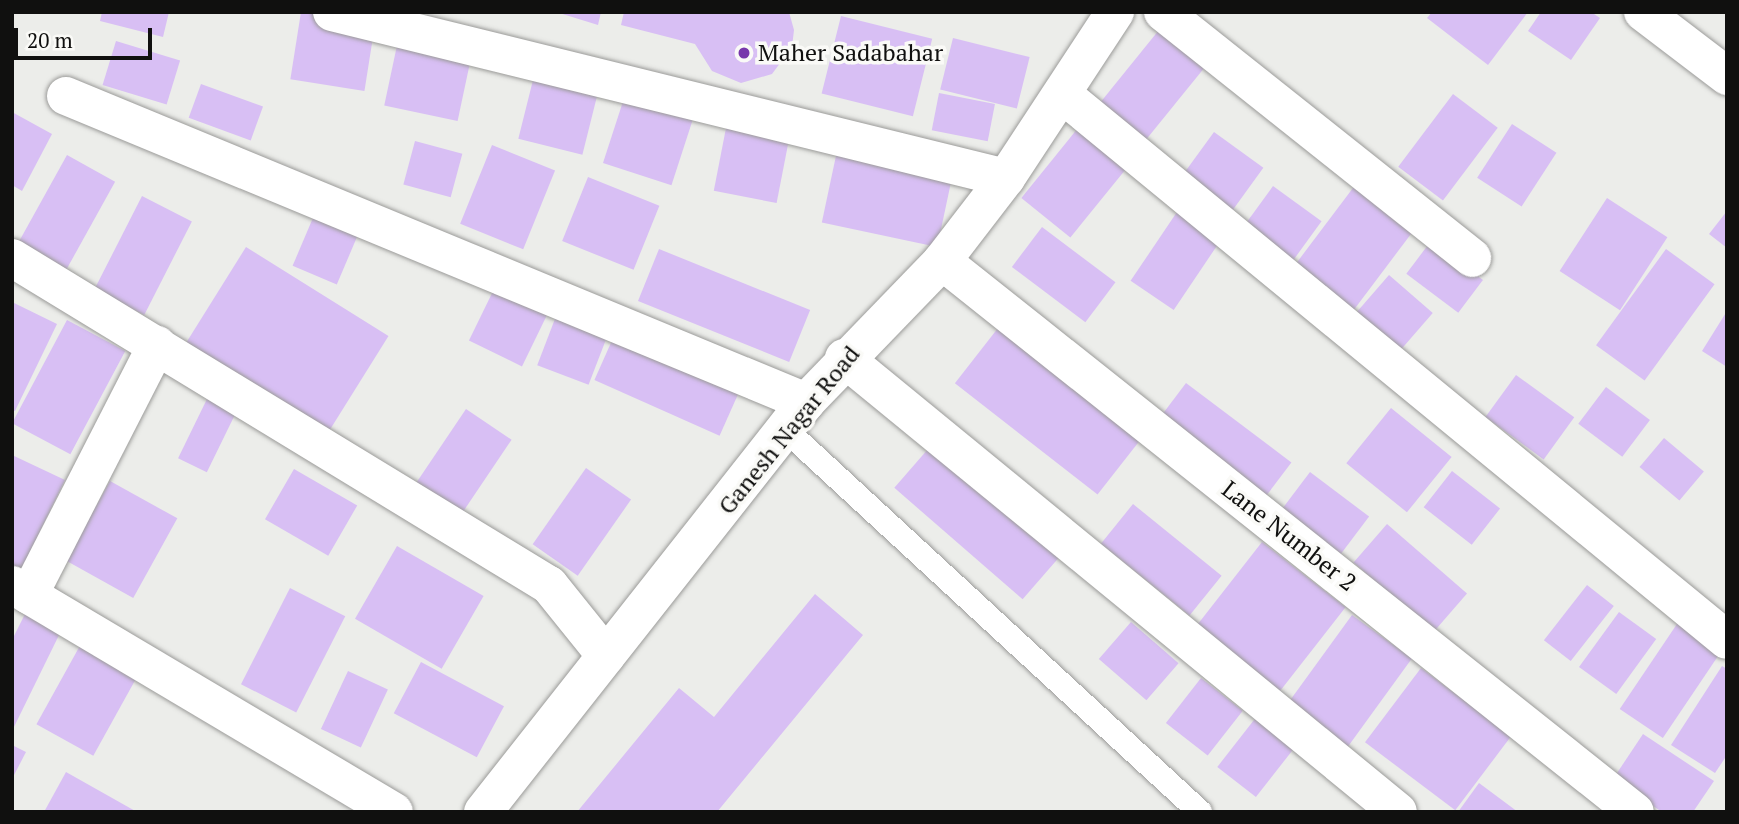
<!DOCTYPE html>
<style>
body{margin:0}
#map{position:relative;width:1739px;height:824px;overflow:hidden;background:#ecedea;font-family:"PT Serif",serif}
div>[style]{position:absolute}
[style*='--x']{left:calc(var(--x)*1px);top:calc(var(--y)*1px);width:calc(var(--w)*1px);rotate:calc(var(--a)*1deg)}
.building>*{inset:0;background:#d8bff4;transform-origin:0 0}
.roads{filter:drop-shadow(0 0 2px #9b9b99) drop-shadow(0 0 2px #9b9b99)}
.service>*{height:24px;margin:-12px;padding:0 12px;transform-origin:12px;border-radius:12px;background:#fff}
.minor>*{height:38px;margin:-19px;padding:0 19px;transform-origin:19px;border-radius:19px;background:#fff}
.tertiary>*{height:38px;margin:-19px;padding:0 19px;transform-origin:19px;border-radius:19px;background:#fff}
.dots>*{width:19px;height:19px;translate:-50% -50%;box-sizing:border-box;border:4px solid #fafaf7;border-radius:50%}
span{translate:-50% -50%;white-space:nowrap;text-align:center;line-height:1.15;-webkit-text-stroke:7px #fafaf7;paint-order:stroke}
.poi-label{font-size:24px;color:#10100f}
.left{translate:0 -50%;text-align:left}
.street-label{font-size:24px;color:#10100f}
.frame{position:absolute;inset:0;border:14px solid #10100f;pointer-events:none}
.scale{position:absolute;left:14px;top:28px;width:138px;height:32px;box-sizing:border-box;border:4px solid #10100f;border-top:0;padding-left:9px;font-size:21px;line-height:24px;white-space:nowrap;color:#10100f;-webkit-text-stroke:5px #fafaf7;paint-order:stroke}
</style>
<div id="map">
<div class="building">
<i style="clip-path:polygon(102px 12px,169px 12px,163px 37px,100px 21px)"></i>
<i style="left:301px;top:12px;width:75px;height:68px;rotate:9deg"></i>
<i style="clip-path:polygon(556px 12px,601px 12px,598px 25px)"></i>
<i style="clip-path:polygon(624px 12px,789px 12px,794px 30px,792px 47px,772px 74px,741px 83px,712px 71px,695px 44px,621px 25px)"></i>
<i style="clip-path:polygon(1432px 12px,1528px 12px,1488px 65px,1427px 18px)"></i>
<i style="clip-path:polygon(1541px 12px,1591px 12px,1600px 18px,1571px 60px,1528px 31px)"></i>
<i style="left:841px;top:16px;width:94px;height:80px;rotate:14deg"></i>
<i style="left:1163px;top:25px;width:59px;height:108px;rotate:39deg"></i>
<i style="left:399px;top:36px;width:75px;height:71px;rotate:12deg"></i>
<i style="left:953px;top:38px;width:79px;height:53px;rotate:14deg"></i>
<i style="left:116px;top:41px;width:67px;height:46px;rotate:17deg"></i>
<i style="left:536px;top:68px;width:66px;height:73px;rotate:14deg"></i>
<i style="left:201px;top:84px;width:66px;height:36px;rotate:20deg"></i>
<i style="left:628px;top:86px;width:72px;height:81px;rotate:18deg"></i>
<i style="left:939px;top:93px;width:57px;height:38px;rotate:11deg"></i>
<i style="left:1453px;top:94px;width:56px;height:91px;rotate:37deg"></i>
<i style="clip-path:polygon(12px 112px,52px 134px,22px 191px,12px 185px)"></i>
<i style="left:1512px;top:124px;width:53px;height:64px;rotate:33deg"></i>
<i style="left:726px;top:128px;width:64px;height:64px;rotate:11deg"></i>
<i style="left:1078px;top:128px;width:63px;height:90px;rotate:39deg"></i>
<i style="left:1214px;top:132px;width:61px;height:61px;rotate:36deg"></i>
<i style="left:415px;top:141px;width:49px;height:45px;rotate:15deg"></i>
<i style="left:492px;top:145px;width:68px;height:85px;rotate:22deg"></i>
<i style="left:837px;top:151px;width:118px;height:73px;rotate:12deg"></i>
<i style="left:67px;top:155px;width:55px;height:111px;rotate:29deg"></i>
<i style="left:588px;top:177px;width:77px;height:69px;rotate:22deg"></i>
<i style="left:1359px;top:180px;width:74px;height:106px;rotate:37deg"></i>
<i style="left:1273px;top:186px;width:60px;height:54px;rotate:36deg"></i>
<i style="left:142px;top:196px;width:56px;height:105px;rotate:27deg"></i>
<i style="left:1607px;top:198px;width:72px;height:87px;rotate:33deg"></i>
<i style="left:318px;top:206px;width:48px;height:65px;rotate:23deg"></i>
<i style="clip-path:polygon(1727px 211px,1727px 248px,1709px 234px)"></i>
<i style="left:1177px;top:212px;width:52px;height:83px;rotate:34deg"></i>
<i style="left:1042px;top:227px;width:92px;height:50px;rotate:37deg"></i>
<i style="left:1431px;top:241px;width:65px;height:41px;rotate:37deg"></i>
<i style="left:246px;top:247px;width:168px;height:117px;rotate:32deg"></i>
<i style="left:659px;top:249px;width:163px;height:56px;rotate:22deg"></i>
<i style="left:1666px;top:249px;width:60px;height:119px;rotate:36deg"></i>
<i style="left:1389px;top:275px;width:58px;height:51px;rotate:41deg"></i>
<i style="left:497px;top:283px;width:59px;height:64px;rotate:26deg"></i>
<i style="clip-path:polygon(12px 302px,57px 324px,15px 411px,12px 410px)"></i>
<i style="left:558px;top:311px;width:55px;height:58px;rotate:21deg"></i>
<i style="clip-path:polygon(1727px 311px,1727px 367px,1702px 351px)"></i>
<i style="left:67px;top:320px;width:66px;height:117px;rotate:28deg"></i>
<i style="left:618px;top:327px;width:137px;height:58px;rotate:24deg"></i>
<i style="left:998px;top:328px;width:181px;height:70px;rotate:38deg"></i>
<i style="left:1516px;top:375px;width:72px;height:52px;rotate:36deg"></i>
<i style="left:1186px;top:383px;width:132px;height:48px;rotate:37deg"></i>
<i style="left:1606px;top:387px;width:55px;height:46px;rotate:37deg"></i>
<i style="left:207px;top:399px;width:32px;height:66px;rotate:26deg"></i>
<i style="left:1391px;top:408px;width:78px;height:71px;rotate:39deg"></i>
<i style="left:466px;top:409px;width:55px;height:94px;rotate:34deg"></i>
<i style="left:1664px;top:438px;width:52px;height:38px;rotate:40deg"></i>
<i style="left:935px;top:441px;width:170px;height:62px;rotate:41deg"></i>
<i style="clip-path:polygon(12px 455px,65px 480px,21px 570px,12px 566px)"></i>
<i style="left:586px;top:468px;width:55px;height:93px;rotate:35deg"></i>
<i style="left:294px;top:469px;width:73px;height:58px;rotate:30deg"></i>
<i style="left:1452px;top:471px;width:61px;height:46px;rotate:38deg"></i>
<i style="left:1310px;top:472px;width:74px;height:47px;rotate:37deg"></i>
<i style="left:110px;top:481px;width:77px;height:91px;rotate:29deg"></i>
<i style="left:1133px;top:504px;width:114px;height:51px;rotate:39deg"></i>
<i style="left:1387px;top:524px;width:106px;height:51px;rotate:41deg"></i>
<i style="left:1262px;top:542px;width:106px;height:112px;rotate:38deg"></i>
<i style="left:397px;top:546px;width:100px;height:84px;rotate:30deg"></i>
<i style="left:1587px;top:585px;width:34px;height:70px;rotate:38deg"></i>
<i style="left:290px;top:588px;width:62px;height:108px;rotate:27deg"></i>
<i style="clip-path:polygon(815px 594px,863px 635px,717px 812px,577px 812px,679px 688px,714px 717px)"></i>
<i style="left:1619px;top:612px;width:46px;height:68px;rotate:36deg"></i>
<i style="clip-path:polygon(25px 614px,61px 631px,12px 731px,12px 640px)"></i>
<i style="left:1352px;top:615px;width:74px;height:117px;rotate:36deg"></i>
<i style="left:1679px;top:621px;width:52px;height:106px;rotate:34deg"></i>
<i style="left:1131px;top:622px;width:63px;height:49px;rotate:41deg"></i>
<i style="left:82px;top:642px;width:65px;height:94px;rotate:29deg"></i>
<i style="left:421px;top:662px;width:94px;height:58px;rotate:28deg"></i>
<i style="clip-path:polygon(1722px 666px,1727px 669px,1727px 755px,1715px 773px,1671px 745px)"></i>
<i style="left:1421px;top:668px;width:113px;height:93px;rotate:37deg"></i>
<i style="left:348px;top:671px;width:44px;height:64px;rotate:25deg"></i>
<i style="left:1201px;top:678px;width:53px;height:57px;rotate:38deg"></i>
<i style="left:1261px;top:711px;width:49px;height:71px;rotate:38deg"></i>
<i style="clip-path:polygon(1643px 734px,1714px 781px,1693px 812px,1662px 812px,1613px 779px)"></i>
<i style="clip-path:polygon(12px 745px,26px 752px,12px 779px)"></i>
<i style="clip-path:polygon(66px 772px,137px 812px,44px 812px)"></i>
<i style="clip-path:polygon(1479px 783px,1518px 812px,1458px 812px)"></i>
</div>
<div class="roads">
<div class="service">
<i style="--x:787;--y:431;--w:562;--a:42.69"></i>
</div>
<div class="minor">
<i style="--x:332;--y:12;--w:694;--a:13.84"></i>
<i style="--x:1163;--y:12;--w:395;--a:38.5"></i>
<i style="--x:1643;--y:12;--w:106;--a:37.3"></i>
<i style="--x:1062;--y:94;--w:860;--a:39.39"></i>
<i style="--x:66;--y:96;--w:801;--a:22.47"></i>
<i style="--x:12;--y:258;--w:629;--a:31.34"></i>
<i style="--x:549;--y:585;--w:91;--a:51.2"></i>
<i style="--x:942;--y:261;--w:885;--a:38.49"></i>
<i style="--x:844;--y:358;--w:716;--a:39.33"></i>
<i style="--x:12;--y:585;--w:444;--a:30.7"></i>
<i style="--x:29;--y:595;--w:281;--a:-62.9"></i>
</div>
<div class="tertiary">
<i style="--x:483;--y:812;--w:522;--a:-51.77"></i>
<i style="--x:806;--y:402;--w:196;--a:-46"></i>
<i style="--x:942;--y:261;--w:105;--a:-52.4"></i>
<i style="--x:1006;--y:178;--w:199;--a:-56.7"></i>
</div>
</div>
<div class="dots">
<i style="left:744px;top:53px;background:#7737ab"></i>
</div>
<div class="poi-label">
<span class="left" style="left:758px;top:53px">Maher Sadabahar</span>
</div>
<div class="street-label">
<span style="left:789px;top:430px;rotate:-51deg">Ganesh Nagar Road</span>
<span style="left:1289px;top:536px;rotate:38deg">Lane Number 2</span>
</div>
<div class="frame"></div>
<div class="scale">20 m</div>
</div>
